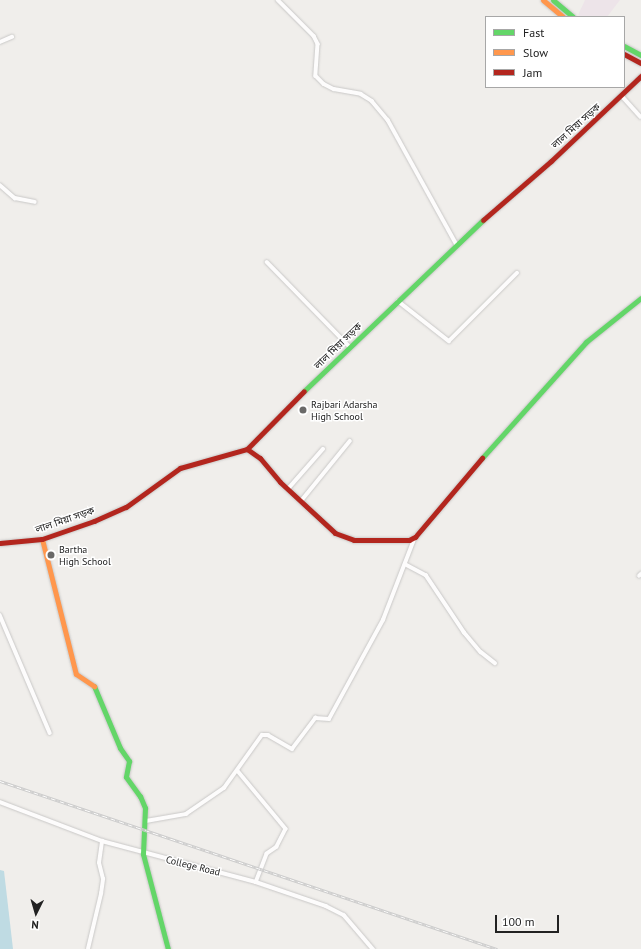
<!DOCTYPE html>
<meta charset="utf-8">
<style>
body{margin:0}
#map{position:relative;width:641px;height:949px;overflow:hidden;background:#f0eeeb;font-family:"PT Sans","Noto Sans Bengali",sans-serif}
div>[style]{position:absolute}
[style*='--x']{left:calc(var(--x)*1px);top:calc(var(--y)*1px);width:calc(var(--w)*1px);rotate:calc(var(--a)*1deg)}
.industrial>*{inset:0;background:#ede4e9}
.water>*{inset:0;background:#bfdbe3}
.roads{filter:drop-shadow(0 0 1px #c9c8c7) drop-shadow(0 0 1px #c9c8c7)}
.street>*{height:3.5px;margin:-1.75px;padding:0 1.75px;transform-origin:1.75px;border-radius:1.75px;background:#fdfcfc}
.fast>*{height:5px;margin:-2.5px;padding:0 2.5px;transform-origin:2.5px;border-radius:2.5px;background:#63d668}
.slow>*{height:5px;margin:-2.5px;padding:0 2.5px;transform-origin:2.5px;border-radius:2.5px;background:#ff974d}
.jam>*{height:5px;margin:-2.5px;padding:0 2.5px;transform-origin:2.5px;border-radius:2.5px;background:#b3261e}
.rail>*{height:3px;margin-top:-1.5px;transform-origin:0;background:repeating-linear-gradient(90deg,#fff 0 4.5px,#ccc 0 9px);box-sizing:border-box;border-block:1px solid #ccc}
.dots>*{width:11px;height:11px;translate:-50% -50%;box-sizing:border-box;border:2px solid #fff;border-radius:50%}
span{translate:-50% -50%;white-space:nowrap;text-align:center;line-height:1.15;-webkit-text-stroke:3px #fff;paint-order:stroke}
.street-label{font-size:10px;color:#222}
.poi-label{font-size:10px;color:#222}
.left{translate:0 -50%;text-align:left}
.legend{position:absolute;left:485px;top:16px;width:140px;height:72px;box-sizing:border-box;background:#fff;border:1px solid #a7a7a7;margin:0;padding:5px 7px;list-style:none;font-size:12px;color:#222}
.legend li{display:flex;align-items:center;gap:8px;height:20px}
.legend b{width:20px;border:1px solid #a7a7a7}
.north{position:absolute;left:16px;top:893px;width:40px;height:40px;-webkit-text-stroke:3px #fff;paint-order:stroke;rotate:185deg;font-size:11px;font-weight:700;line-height:16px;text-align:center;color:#222}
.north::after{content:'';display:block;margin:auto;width:14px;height:18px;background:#222;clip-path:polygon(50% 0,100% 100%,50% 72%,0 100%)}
.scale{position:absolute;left:495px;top:915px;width:64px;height:18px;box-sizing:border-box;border:2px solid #222;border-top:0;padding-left:5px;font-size:12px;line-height:14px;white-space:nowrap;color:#222;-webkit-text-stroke:3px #fff;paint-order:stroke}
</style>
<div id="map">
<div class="industrial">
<i style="clip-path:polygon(585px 0,620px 0,607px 17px,580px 17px,578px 15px)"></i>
</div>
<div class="water">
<i style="clip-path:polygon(0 870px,4px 871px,13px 949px,0 949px)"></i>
</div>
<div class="roads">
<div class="street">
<i style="--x:278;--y:0;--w:51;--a:45"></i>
<i style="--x:314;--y:36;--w:9;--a:63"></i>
<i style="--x:318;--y:44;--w:32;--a:94"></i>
<i style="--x:316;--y:76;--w:11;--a:45"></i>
<i style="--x:324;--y:84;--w:11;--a:27"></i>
<i style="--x:334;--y:89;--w:27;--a:10"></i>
<i style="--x:361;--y:94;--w:13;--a:32"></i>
<i style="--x:372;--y:101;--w:25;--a:50"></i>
<i style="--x:388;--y:120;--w:141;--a:61.1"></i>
<i style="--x:0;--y:42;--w:13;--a:-23"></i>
<i style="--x:622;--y:96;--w:28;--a:48"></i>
<i style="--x:0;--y:185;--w:20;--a:41"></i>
<i style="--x:15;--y:198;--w:20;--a:11"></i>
<i style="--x:267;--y:262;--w:119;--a:45.7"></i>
<i style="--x:398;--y:301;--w:65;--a:38.1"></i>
<i style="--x:449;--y:341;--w:96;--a:-45"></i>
<i style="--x:288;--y:489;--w:53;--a:-48.8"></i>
<i style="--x:301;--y:501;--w:77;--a:-50.8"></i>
<i style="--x:405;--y:564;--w:24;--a:28"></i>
<i style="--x:426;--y:575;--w:69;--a:56.3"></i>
<i style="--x:464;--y:632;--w:26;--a:50"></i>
<i style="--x:481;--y:652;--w:18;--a:38"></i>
<i style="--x:639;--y:576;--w:3;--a:-45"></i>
<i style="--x:0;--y:615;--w:128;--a:67"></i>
<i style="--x:238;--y:771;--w:75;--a:50.4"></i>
<i style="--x:286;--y:829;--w:20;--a:117"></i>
<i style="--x:277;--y:847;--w:12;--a:145"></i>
<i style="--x:267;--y:854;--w:30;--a:111"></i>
<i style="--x:0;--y:802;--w:109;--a:20.9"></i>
<i style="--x:102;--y:841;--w:159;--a:14.9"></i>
<i style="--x:256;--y:882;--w:74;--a:18.9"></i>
<i style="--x:326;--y:906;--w:20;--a:27"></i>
<i style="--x:344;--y:915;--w:45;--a:49.5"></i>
<i style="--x:146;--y:821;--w:41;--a:-9.9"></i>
<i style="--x:186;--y:814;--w:46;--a:-34.4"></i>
<i style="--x:224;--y:788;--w:65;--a:-54.4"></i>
<i style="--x:262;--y:735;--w:6;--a:0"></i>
<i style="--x:268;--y:735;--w:28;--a:30"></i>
<i style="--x:292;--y:749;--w:39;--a:-53"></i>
<i style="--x:315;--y:718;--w:14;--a:4"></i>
<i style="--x:329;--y:719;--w:113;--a:-61.4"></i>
<i style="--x:383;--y:620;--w:89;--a:-68.9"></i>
<i style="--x:88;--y:949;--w:57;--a:-76.7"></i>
<i style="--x:101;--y:894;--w:15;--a:-82"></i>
<i style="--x:103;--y:879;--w:16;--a:-104"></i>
<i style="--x:99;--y:863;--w:22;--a:-82"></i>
</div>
<div class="fast">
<i style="--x:553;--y:0;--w:26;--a:40"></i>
<i style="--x:624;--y:46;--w:19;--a:28"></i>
<i style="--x:304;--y:391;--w:248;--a:-43.7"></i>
<i style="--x:482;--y:458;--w:156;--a:-48.1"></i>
<i style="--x:586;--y:342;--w:70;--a:-38.7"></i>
<i style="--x:94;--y:686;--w:67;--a:67.2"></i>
<i style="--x:120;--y:748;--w:16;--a:55"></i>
<i style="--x:129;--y:761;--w:16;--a:101"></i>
<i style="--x:126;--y:777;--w:24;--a:54"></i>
<i style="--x:140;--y:796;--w:13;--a:67"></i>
<i style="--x:145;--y:808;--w:46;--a:92.5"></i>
<i style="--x:143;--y:854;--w:98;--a:75.3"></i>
</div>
<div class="slow">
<i style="--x:543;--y:0;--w:26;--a:40"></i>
<i style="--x:42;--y:539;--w:139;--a:75.9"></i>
<i style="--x:76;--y:674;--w:22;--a:34"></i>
</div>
<div class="jam">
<i style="--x:624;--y:54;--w:19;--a:28"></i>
<i style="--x:483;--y:220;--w:90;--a:-40.9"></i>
<i style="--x:551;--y:161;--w:124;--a:-43.4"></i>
<i style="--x:247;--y:449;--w:16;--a:35"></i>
<i style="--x:260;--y:458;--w:31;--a:50"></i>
<i style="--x:280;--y:482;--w:75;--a:42.8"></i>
<i style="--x:335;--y:533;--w:20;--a:20"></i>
<i style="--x:354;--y:540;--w:55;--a:0"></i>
<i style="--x:409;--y:540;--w:7;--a:-27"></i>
<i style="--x:415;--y:537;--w:104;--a:-49.7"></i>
<i style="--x:0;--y:543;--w:42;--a:-5.4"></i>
<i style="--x:42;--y:539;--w:55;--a:-19.1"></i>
<i style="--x:94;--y:521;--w:35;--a:-24"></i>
<i style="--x:126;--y:507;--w:67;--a:-35.8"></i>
<i style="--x:180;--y:468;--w:70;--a:-15.8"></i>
<i style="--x:247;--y:449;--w:81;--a:-45.5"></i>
</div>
</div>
<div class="rail">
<i style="--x:0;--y:781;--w:525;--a:18.68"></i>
</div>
<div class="dots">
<i style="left:303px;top:410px;background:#6a6968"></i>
<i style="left:51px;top:555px;background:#6a6968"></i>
</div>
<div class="street-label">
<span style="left:576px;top:126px;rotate:-42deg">লাল মিয়া সড়ক</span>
<span style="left:338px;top:346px;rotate:-44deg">লাল মিয়া সড়ক</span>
<span style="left:65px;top:520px;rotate:-19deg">লাল মিয়া সড়ক</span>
<span style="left:193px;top:866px;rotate:14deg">College Road</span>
</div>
<div class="poi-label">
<span class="left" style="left:311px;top:410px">Rajbari Adarsha<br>High School</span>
<span class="left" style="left:59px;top:555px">Bartha<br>High School</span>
</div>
<ul class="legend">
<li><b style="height:5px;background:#63d668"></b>Fast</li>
<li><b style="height:5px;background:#ff974d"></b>Slow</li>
<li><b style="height:5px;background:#b3261e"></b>Jam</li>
</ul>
<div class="north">N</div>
<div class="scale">100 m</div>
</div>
